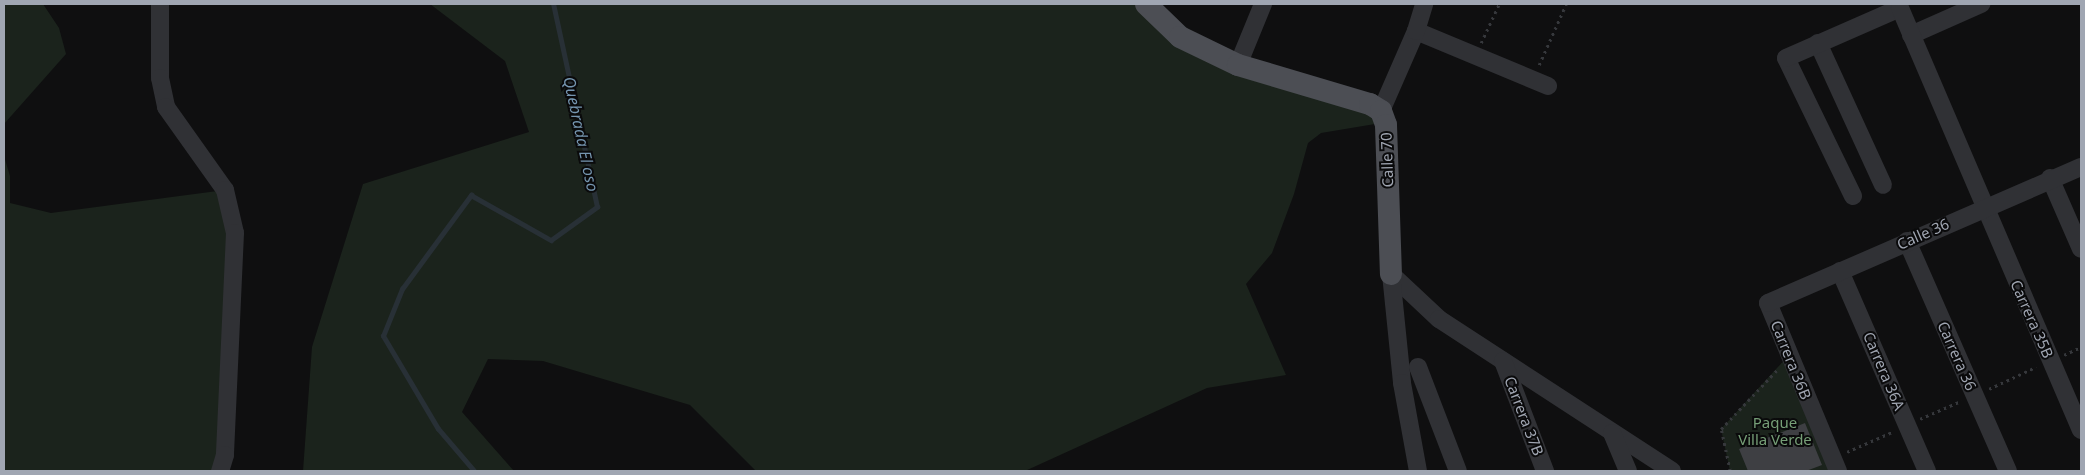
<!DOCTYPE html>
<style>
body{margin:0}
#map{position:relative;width:2085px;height:475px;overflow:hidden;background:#0f0f10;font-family:"Noto Sans",sans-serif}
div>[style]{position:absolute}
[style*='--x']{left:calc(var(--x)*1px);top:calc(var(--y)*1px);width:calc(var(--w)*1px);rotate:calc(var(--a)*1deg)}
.green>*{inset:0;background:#1b231c}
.stream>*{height:4.5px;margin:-2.25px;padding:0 2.25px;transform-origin:2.25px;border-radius:2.25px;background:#283036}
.building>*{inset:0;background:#3e3f43}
.path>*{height:2.5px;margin-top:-1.25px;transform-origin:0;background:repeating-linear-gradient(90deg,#36383c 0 2.5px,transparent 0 6.5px)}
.minor>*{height:18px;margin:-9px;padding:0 9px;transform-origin:9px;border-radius:9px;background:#303135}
.major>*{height:22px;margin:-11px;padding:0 11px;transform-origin:11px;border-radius:11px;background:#4c4e54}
span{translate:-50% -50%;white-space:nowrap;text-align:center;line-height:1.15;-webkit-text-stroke:4px #0a0a0b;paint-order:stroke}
.street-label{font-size:15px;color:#a0a6b2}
.park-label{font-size:15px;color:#769e77}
.water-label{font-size:16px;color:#7595af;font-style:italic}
.frame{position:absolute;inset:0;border:5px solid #a0a6b2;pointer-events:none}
</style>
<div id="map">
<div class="green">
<i style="clip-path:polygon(4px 4px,43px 4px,59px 28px,66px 54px,4px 124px)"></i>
<i style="clip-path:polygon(430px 4px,1144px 4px,1160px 20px,1320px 89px,1370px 104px,1381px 123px,1321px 133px,1308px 143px,1294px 194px,1272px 253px,1246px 284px,1286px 375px,1207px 388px,1025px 471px,756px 471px,690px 405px,543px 361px,488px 359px,462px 412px,514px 471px,303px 471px,312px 347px,363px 184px,529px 132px,505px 61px)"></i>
<i style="clip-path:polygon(4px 156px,10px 176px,10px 203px,51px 213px,225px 190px,232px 271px,218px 471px,4px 471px)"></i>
<i style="clip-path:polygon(1788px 356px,1838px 471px,1730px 471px,1721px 429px)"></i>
</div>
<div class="stream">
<i style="--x:474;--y:471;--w:55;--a:-130.6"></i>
<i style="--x:438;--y:429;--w:108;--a:-120.6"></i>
<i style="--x:383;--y:336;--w:51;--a:-68"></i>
<i style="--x:402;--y:289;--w:117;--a:-53.7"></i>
<i style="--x:471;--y:195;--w:92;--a:29.4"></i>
<i style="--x:551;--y:240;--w:57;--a:-35.7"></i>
<i style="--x:597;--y:207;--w:208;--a:-102.2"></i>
</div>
<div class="building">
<i style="clip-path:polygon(1805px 423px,1822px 465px,1806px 471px,1748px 471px,1739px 449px)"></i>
</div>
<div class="path">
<i style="--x:1481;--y:43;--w:43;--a:-65.2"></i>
<i style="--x:1539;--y:65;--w:67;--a:-66.1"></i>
<i style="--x:2064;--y:355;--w:19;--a:-25"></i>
<i style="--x:1989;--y:389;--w:52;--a:-25.1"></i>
<i style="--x:1920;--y:419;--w:45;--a:-23.7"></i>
<i style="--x:1847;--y:452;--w:49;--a:-24"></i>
<i style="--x:1730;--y:471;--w:43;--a:-102.1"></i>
<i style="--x:1721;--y:429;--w:83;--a:-46.5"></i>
</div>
<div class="minor">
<i style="--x:160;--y:4;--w:74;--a:90"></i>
<i style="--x:160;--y:78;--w:30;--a:78"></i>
<i style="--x:166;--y:107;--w:102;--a:54.6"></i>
<i style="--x:225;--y:190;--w:44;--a:76.9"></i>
<i style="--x:235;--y:233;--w:222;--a:92.6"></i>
<i style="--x:225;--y:455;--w:17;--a:107"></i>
<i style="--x:1416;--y:31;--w:143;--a:22.6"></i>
<i style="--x:1911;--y:35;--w:77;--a:-23.9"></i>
<i style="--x:1818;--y:43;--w:156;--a:65.4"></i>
<i style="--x:1238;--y:65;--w:66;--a:-67.7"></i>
<i style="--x:1381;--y:111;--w:87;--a:-66.4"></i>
<i style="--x:1416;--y:31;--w:28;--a:-73"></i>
<i style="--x:2050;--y:178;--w:77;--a:66.4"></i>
<i style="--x:1853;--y:196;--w:153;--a:-115.9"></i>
<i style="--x:1786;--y:58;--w:124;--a:-23.7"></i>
<i style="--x:1900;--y:8;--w:459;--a:66.8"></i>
<i style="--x:1907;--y:241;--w:251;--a:66.3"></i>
<i style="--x:1840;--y:271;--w:218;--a:66.5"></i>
<i style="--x:1391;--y:274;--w:66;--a:43.2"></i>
<i style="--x:1439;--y:319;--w:278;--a:33.1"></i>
<i style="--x:1391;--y:274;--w:110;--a:84.2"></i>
<i style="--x:1402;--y:383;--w:89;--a:79.7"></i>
<i style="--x:1503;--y:361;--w:118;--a:69.1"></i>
<i style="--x:1418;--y:367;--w:111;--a:69"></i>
<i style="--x:1612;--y:433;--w:41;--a:67.2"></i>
<i style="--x:1838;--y:471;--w:182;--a:-112.6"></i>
<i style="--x:1768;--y:303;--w:341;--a:-23.5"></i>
</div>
<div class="major">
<i style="--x:1146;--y:4;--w:47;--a:44.1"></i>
<i style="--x:1180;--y:37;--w:64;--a:25.8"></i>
<i style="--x:1238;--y:65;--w:138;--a:16.5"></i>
<i style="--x:1370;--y:104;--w:13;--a:32"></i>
<i style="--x:1381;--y:111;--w:15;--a:70"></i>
<i style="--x:1386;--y:125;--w:149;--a:88.1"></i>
</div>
<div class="street-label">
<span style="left:1387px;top:160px;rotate:-92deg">Calle 70</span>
<span style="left:1923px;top:234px;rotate:-24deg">Calle 36</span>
<span style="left:2032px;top:319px;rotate:66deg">Carrera 35B</span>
<span style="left:1957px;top:356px;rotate:66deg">Carrera 36</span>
<span style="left:1791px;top:360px;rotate:68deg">Carrera 36B</span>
<span style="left:1884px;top:371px;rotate:67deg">Carrera 36A</span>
<span style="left:1524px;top:416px;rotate:69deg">Carrera 37B</span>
</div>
<div class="park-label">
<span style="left:1775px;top:431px">Paque<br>Villa Verde</span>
</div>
<div class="water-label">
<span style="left:581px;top:134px;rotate:78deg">Quebrada El oso</span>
</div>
<div class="frame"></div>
</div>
